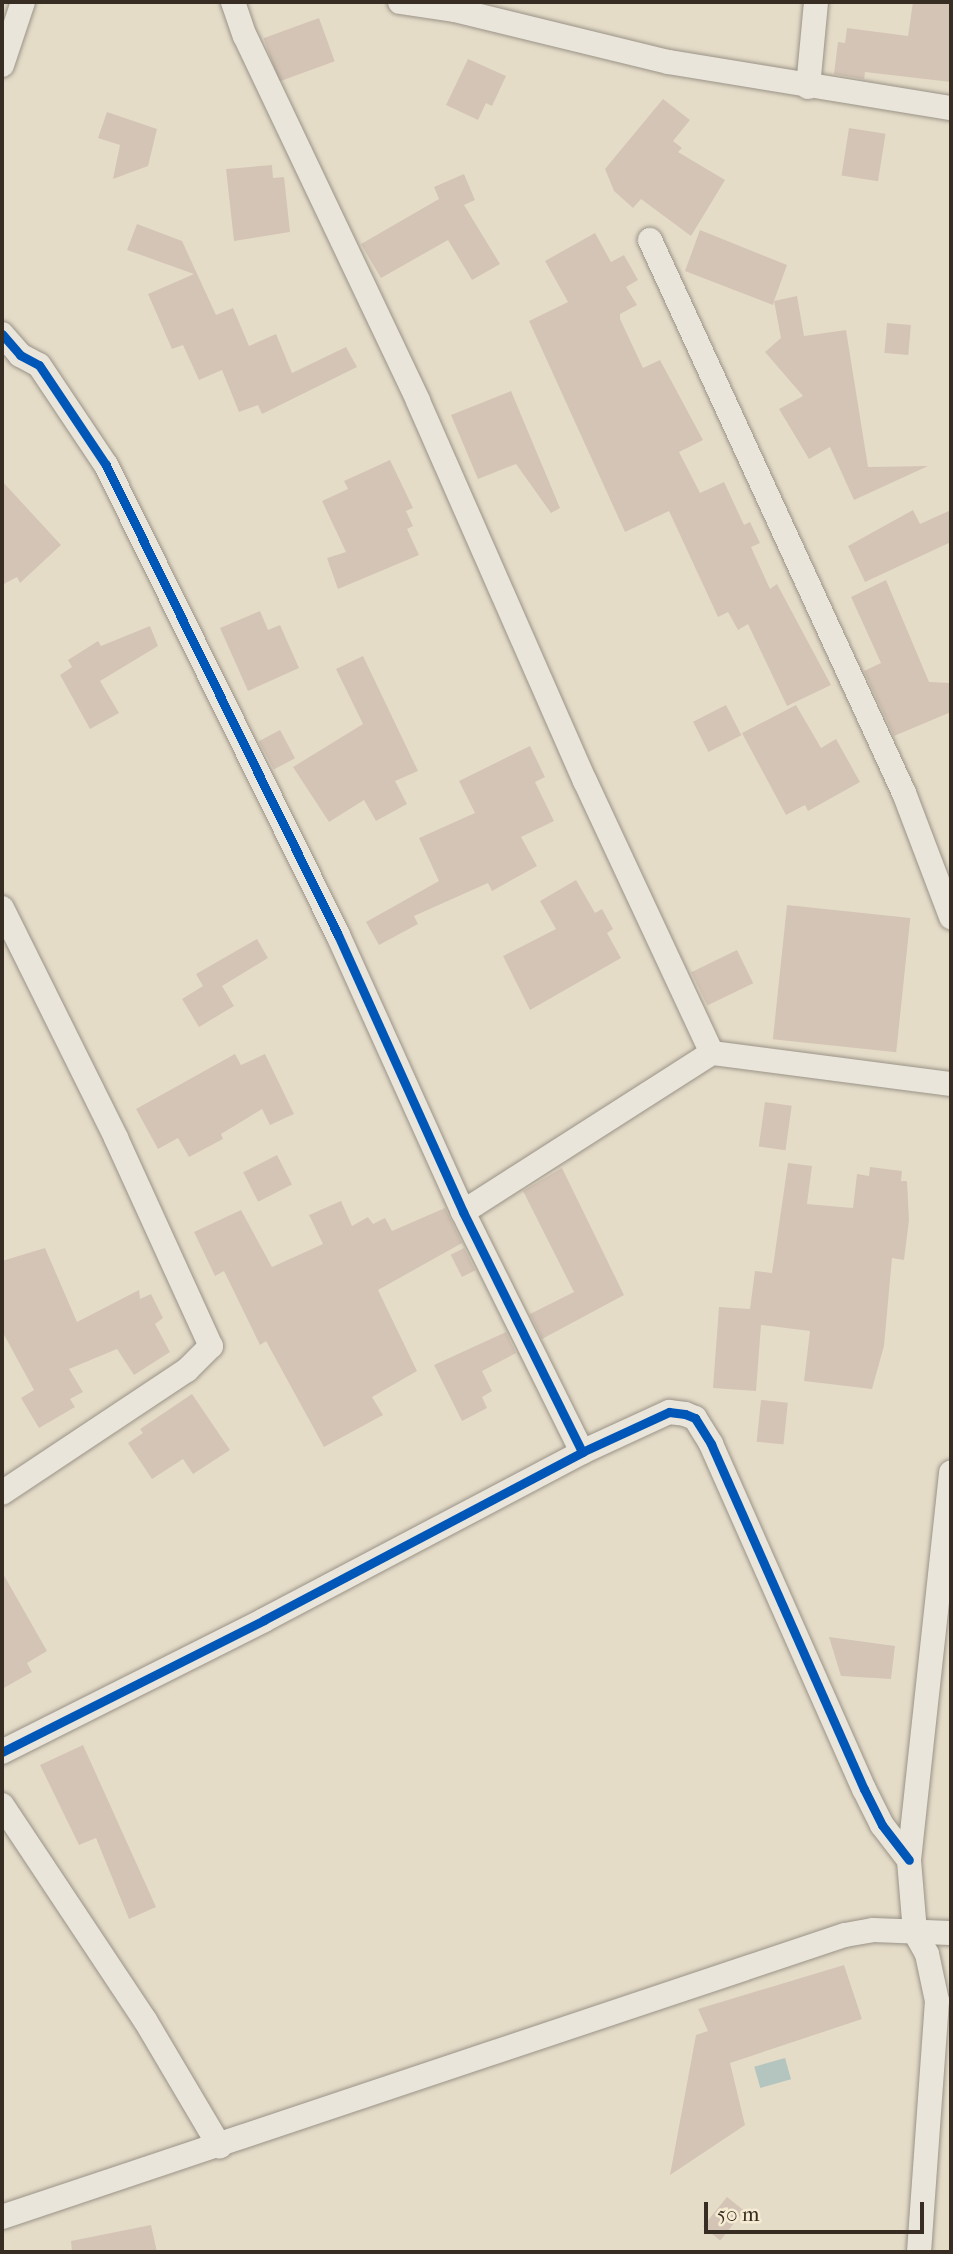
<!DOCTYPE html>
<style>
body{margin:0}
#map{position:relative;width:953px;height:2254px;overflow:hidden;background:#e5dcc8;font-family:"IM FELL French Canon",serif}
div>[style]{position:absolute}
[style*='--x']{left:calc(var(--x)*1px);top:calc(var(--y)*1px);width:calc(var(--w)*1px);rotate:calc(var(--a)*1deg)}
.water>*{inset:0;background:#b3c5be;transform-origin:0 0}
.building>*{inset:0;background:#d4c4b5;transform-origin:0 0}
.roads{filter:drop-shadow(0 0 2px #9a9387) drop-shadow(0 0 2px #9a9387)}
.street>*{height:24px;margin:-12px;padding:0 12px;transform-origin:12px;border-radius:12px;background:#eae5db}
.cycleway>*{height:9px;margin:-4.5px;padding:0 4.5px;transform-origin:4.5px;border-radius:4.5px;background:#0057b8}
span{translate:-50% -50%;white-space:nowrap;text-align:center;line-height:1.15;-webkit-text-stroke:5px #f6ecd3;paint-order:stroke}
.frame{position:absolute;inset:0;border:4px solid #372d22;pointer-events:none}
.scale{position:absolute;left:704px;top:2202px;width:220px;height:32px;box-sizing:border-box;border:4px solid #372d22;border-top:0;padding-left:9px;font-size:21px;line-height:24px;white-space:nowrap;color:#372d22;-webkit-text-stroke:5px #f6ecd3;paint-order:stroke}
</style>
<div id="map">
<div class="water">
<i style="left:785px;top:2058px;width:22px;height:32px;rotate:74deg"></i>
</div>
<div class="building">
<i style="clip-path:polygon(913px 2px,951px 2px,951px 82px,865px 72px,864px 79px,834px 74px,838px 42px,845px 43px,847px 28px,908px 36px)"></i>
<i style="left:319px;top:18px;width:46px;height:59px;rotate:70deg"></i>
<i style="clip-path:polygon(468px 59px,506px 76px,492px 106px,486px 103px,478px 120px,446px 105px)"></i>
<i style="clip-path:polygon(663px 99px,690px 120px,673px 141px,682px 148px,678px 152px,725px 180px,691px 236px,641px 199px,633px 208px,614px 191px,605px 169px)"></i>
<i style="clip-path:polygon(107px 112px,157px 129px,148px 166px,113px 179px,120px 145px,98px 138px)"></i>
<i style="left:849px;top:128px;width:37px;height:48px;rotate:9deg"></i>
<i style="clip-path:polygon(272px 165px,273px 178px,284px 177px,290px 232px,234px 241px,226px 169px)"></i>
<i style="clip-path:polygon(464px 174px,475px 200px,464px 205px,500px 264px,472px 280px,448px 240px,381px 278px,361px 244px,439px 199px,434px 187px)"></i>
<i style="clip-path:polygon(137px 224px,182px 241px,216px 315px,233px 308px,249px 346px,276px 334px,292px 373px,346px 347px,357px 367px,262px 414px,258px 405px,239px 412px,222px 370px,199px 380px,183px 345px,172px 349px,148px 294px,194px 274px,127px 250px)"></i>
<i style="clip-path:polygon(700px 230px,787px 265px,774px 301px,797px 296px,804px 336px,846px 330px,868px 467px,928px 466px,854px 500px,830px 447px,809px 459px,779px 409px,803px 396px,765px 352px,781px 338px,774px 301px,773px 305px,685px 271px)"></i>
<i style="clip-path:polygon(595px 233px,611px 262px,624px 255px,638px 280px,626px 287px,637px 305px,620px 314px,620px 319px,643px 368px,660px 360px,703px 440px,679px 452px,700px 493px,724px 482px,744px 525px,750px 522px,760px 543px,751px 547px,770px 589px,777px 584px,831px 685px,787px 706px,748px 624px,738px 630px,728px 612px,718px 617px,669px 511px,625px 532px,529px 321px,568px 302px,545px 261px)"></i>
<i style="left:887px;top:323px;width:24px;height:30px;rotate:5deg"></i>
<i style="clip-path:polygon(511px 391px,560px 508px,551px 513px,516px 464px,478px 479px,451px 415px)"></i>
<i style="clip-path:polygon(390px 460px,413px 508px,406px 511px,413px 526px,407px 529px,419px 555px,338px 589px,327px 558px,346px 552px,322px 501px,348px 489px,344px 481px)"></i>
<i style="clip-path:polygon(2px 481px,61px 545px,20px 583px,17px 577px,2px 585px)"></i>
<i style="clip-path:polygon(913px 510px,920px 524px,951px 510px,951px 542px,865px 582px,848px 546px)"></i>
<i style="clip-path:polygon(886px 580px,929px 682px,951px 683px,951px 712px,894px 736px,864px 671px,881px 663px,851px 597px)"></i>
<i style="clip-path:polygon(260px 611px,268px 630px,280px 625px,299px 668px,248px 691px,220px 628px)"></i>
<i style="clip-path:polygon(150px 626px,158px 646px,100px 681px,119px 713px,90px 729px,60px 675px,72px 667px,68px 660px,98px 641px,101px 646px)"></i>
<i style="clip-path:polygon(363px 656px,418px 771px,395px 781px,407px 804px,376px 821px,364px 800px,329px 822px,293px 767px,363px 724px,336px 669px)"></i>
<i style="left:726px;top:705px;width:34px;height:37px;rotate:63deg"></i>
<i style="clip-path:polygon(796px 705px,821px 748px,836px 739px,860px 782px,808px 811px,805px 805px,786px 815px,742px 733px)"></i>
<i style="left:280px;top:730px;width:32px;height:24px;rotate:62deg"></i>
<i style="clip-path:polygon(530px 746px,545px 777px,535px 782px,554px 821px,521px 837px,537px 866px,492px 891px,488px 883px,414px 916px,418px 924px,379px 945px,366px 922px,439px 881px,419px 838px,475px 813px,459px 781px)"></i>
<i style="clip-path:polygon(576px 880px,595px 913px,602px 909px,613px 929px,607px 933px,621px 958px,530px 1010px,503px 956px,556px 929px,540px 901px)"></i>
<i style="left:787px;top:905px;width:124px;height:135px;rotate:6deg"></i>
<i style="clip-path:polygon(257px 939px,268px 958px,222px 986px,234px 1006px,199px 1027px,182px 999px,203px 986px,196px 974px)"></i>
<i style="left:737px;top:950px;width:37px;height:51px;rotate:64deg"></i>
<i style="clip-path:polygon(235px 1054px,241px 1065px,265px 1054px,294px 1114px,270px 1125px,262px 1109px,221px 1134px,223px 1139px,189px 1157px,178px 1138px,158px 1149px,136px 1109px)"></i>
<i style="left:765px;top:1102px;width:27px;height:45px;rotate:8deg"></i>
<i style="left:277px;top:1155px;width:33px;height:38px;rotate:63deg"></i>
<i style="clip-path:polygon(788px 1163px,812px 1166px,807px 1204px,853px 1208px,857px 1174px,869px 1176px,870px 1167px,902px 1171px,901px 1181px,907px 1181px,909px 1220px,904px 1260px,892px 1258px,884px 1346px,872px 1389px,804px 1381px,810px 1331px,761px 1325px,756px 1391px,713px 1388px,719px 1307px,750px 1309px,755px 1271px,772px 1273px)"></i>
<i style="clip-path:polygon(562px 1168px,624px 1295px,542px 1339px,530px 1314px,574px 1292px,523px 1191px)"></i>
<i style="clip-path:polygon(341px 1201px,352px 1226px,368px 1217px,373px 1224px,385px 1218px,392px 1231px,445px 1208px,462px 1243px,378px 1290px,417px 1371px,372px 1397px,383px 1415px,324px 1447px,266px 1341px,260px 1345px,224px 1271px,215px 1276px,194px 1232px,241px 1210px,272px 1267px,323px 1244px,309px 1215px)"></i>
<i style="clip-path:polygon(45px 1248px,77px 1322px,139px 1290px,140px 1299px,151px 1294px,163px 1318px,155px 1324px,170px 1352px,134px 1375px,117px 1349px,69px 1369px,83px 1392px,70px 1399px,75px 1407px,39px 1428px,21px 1398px,34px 1390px,2px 1331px,2px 1261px)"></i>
<i style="left:464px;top:1248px;width:25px;height:15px;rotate:63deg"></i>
<i style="clip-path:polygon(506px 1332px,516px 1353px,482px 1371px,492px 1391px,482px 1397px,487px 1408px,462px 1421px,434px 1365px)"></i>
<i style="clip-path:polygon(192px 1394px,230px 1450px,193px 1474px,183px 1459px,152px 1479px,128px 1443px,143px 1433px,140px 1429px)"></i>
<i style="left:761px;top:1400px;width:27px;height:42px;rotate:6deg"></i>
<i style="clip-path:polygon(2px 1572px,47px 1651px,27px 1663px,32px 1672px,2px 1689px)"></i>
<i style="clip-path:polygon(829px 1637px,895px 1646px,891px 1679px,841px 1676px)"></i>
<i style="clip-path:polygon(83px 1745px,156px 1907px,129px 1919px,96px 1838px,79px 1845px,40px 1765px)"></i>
<i style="clip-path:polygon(844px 1965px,862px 2019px,730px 2063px,745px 2125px,670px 2175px,696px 2035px,708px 2031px,698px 2009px)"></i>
<i style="left:727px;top:2197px;width:22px;height:38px;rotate:39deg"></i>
<i style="clip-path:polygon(151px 2225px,157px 2252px,72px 2252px,71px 2241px)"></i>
</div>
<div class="roads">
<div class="street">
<i style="--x:233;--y:2;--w:36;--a:71"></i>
<i style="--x:245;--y:36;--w:404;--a:64.6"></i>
<i style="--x:418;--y:401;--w:415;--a:66.3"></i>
<i style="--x:585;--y:781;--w:300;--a:65"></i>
<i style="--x:400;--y:2;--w:56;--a:8.3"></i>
<i style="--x:455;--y:10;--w:220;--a:13.7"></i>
<i style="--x:669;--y:62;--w:286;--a:9.3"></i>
<i style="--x:2;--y:65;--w:66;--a:-71.6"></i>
<i style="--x:808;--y:87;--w:85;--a:-84.6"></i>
<i style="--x:650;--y:240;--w:609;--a:65.33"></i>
<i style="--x:904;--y:793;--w:133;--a:69.2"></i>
<i style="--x:2;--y:334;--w:28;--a:49"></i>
<i style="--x:20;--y:355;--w:21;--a:28"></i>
<i style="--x:39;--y:365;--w:120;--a:56.2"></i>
<i style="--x:106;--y:465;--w:524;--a:63.73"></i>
<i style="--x:338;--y:935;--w:304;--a:65.7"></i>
<i style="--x:463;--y:1212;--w:268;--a:63.6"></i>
<i style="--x:2;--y:908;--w:257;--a:63.6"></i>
<i style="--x:116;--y:1138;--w:229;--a:65.5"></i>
<i style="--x:211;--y:1346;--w:34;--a:135"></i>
<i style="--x:187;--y:1370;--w:222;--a:146.4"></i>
<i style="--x:463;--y:1212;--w:295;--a:-32.6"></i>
<i style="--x:712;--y:1053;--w:241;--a:7.4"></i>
<i style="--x:2;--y:1752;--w:293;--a:-26.7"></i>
<i style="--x:264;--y:1620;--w:360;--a:-27.8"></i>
<i style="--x:582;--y:1452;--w:96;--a:-24.7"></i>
<i style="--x:669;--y:1412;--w:16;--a:7"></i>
<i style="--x:685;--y:1414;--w:11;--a:22"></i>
<i style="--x:695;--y:1418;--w:31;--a:58"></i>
<i style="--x:711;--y:1444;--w:377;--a:66.1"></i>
<i style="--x:864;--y:1789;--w:40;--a:63.4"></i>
<i style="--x:882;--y:1825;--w:44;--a:52.4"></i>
<i style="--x:2;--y:1805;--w:258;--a:56.4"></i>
<i style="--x:145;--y:2020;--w:147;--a:59.4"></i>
<i style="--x:2;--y:2217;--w:889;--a:-18.5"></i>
<i style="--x:845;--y:1935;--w:28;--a:-10"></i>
<i style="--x:873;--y:1930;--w:78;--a:2.2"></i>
<i style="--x:919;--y:2252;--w:252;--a:-85.9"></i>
<i style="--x:937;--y:2001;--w:48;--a:-102"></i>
<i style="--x:927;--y:1954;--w:25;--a:-119"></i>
<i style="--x:915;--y:1932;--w:72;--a:-94.8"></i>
<i style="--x:909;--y:1860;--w:390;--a:-83.8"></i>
</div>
</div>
<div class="cycleway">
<i style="--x:2;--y:334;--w:28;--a:49"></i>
<i style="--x:20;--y:355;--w:21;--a:28"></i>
<i style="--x:39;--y:365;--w:120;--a:56.2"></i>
<i style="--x:106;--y:465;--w:524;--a:63.73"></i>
<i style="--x:338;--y:935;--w:304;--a:65.7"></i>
<i style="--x:463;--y:1212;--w:268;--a:63.6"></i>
<i style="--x:2;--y:1752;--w:293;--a:-26.7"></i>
<i style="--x:264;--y:1620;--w:360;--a:-27.8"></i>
<i style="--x:582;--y:1452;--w:96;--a:-24.7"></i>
<i style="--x:669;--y:1412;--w:16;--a:7"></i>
<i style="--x:685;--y:1414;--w:11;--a:22"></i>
<i style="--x:695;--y:1418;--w:31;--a:58"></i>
<i style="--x:711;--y:1444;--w:377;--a:66.1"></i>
<i style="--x:864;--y:1789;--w:40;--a:63.4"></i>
<i style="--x:882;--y:1825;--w:44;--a:52.4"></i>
</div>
<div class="frame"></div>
<div class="scale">50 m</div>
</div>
